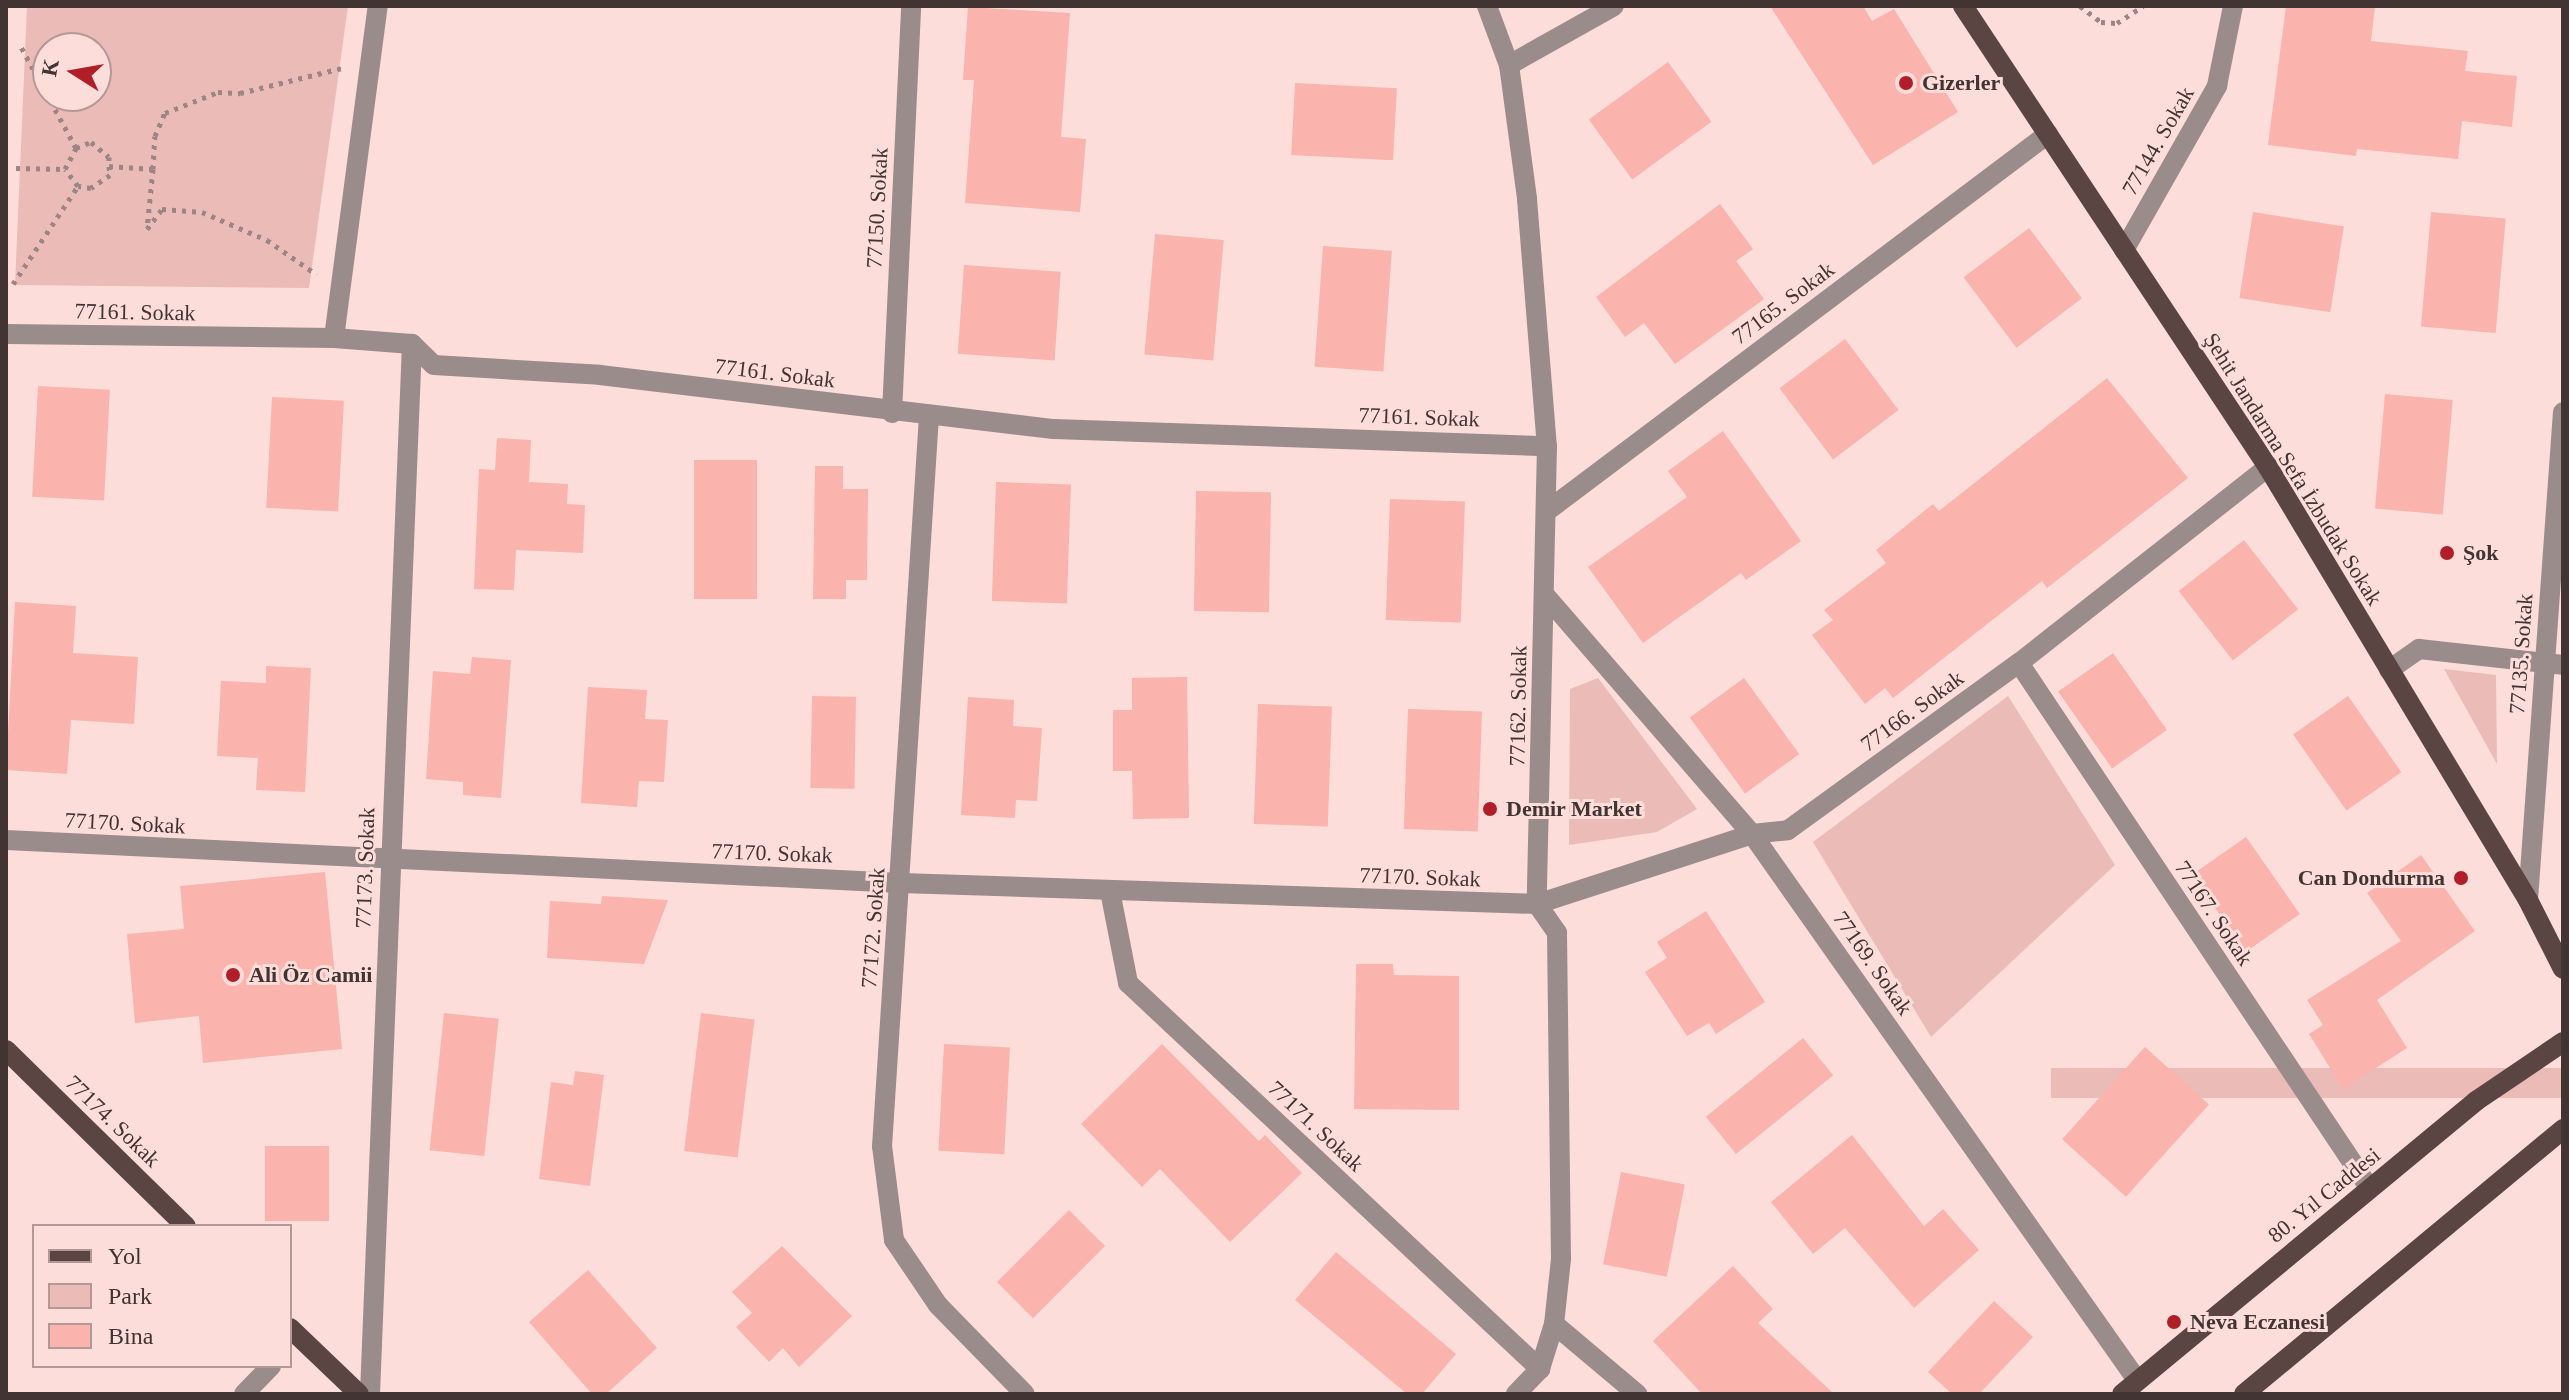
<!DOCTYPE html>
<meta charset="utf-8">
<style>
body{margin:0}
#map{position:relative;width:2569px;height:1400px;overflow:hidden;background:#fdddda;font-family:"Times New Roman",serif}
div>[style]{position:absolute}
[style*='--x']{left:calc(var(--x)*1px);top:calc(var(--y)*1px);width:calc(var(--w)*1px);rotate:calc(var(--a)*1deg)}
.green>*{inset:0;background:#ebbbb7;transform-origin:0 0}
.building>*{inset:0;background:#fab3ad;transform-origin:0 0}
.path>*{height:5px;margin-top:-2.5px;transform-origin:0;background:repeating-linear-gradient(90deg,#9c8584 0 4px,transparent 0 10px)}
.minor>*{height:20px;margin:-10px;padding:0 10px;transform-origin:10px;border-radius:10px;background:#9a8c8b}
.major>*{height:20px;margin:-10px;padding:0 10px;transform-origin:10px;border-radius:10px;background:#5b4543}
.dots>*{width:22px;height:22px;translate:-50% -50%;box-sizing:border-box;border:4px solid #fdddda;border-radius:50%}
span{translate:-50% -50%;white-space:nowrap;text-align:center;line-height:1.15;-webkit-text-stroke:6px #fdddda;paint-order:stroke}
.poi-label{font-size:22px;color:#413433;font-weight:700}
.left{translate:0 -50%;text-align:left}
.right{translate:-100% -50%;text-align:right}
.street-label{font-size:22px;color:#413433}
.frame{position:absolute;inset:0;border:8px solid #413433;pointer-events:none}
.legend{position:absolute;left:32px;top:1224px;width:260px;height:144px;box-sizing:border-box;background:#fdddda;border:2px solid #b29997;margin:0;padding:10px 14px;list-style:none;font-size:24px;color:#413433}
.legend li{display:flex;align-items:center;gap:16px;height:40px}
.legend b{width:40px;border:2px solid #b29997}
.north{position:absolute;left:32px;top:32px;width:80px;height:80px;box-sizing:border-box;background:#fdddda;border:2px solid #b29997;border-radius:50%;rotate:281deg;font-size:22px;font-weight:700;line-height:32px;text-align:center;color:#413433}
.north::after{content:'';display:block;margin:auto;width:28px;height:36px;background:#b01e27;clip-path:polygon(50% 0,100% 100%,50% 72%,0 100%)}
</style>
<div id="map">
<div class="green">
<i style="clip-path:polygon(evenodd,27px 6px,348px 6px,309px 288px,15px 285px,27px 6px,48px 48px,96px 48px,96px 96px,48px 96px,48px 48px)"></i>
<i style="clip-path:polygon(2444px 669px,2496px 675px,2497px 764px)"></i>
<i style="clip-path:polygon(1598px 678px,1697px 809px,1657px 832px,1569px 845px,1570px 689px)"></i>
<i style="clip-path:polygon(2008px 696px,2115px 865px,1931px 1037px,1813px 842px)"></i>
<i style="left:2563px;top:1068px;width:30px;height:512px;rotate:90deg"></i>
</div>
<div class="building">
<i style="clip-path:polygon(1770px 6px,1863px 6px,1872px 21px,1894px 9px,1958px 112px,1873px 165px)"></i>
<i style="clip-path:polygon(2286px 6px,2375px 6px,2371px 41px,2468px 51px,2465px 71px,2517px 76px,2512px 127px,2462px 121px,2458px 159px,2357px 149px,2356px 156px,2268px 145px)"></i>
<i style="clip-path:polygon(968px 7px,1070px 13px,1061px 137px,1086px 139px,1080px 212px,965px 203px,974px 80px,963px 80px)"></i>
<i style="left:1668px;top:62px;width:74px;height:98px;rotate:54deg"></i>
<i style="left:1295px;top:83px;width:102px;height:72px;rotate:3deg"></i>
<i style="clip-path:polygon(1720px 204px,1753px 249px,1736px 261px,1764px 299px,1675px 364px,1644px 323px,1625px 337px,1596px 297px)"></i>
<i style="left:2253px;top:212px;width:92px;height:87px;rotate:9deg"></i>
<i style="left:2431px;top:212px;width:75px;height:115px;rotate:5deg"></i>
<i style="left:2029px;top:228px;width:88px;height:82px;rotate:53deg"></i>
<i style="left:1155px;top:234px;width:69px;height:121px;rotate:5deg"></i>
<i style="left:1323px;top:246px;width:69px;height:121px;rotate:4deg"></i>
<i style="left:964px;top:265px;width:97px;height:89px;rotate:4deg"></i>
<i style="left:1845px;top:339px;width:89px;height:82px;rotate:53deg"></i>
<i style="clip-path:polygon(2107px 378px,2188px 478px,2047px 588px,2042px 581px,1893px 698px,1885px 688px,1865px 704px,1812px 635px,1833px 620px,1824px 610px,1886px 563px,1876px 550px,1933px 504px,1939px 511px)"></i>
<i style="left:38px;top:386px;width:72px;height:111px;rotate:3deg"></i>
<i style="left:2385px;top:394px;width:68px;height:115px;rotate:5deg"></i>
<i style="left:272px;top:397px;width:72px;height:111px;rotate:3deg"></i>
<i style="clip-path:polygon(1723px 431px,1801px 541px,1746px 580px,1741px 573px,1643px 643px,1588px 567px,1687px 497px,1668px 471px)"></i>
<i style="clip-path:polygon(497px 438px,531px 440px,529px 482px,568px 484px,567px 504px,585px 505px,583px 553px,516px 550px,514px 590px,474px 589px,479px 469px,495px 470px)"></i>
<i style="left:694px;top:460px;width:63px;height:139px"></i>
<i style="clip-path:polygon(815px 466px,843px 466px,843px 489px,868px 489px,867px 580px,846px 580px,846px 599px,813px 599px)"></i>
<i style="left:996px;top:482px;width:75px;height:119px;rotate:2deg"></i>
<i style="left:1196px;top:491px;width:75px;height:120px;rotate:1deg"></i>
<i style="left:1390px;top:499px;width:75px;height:121px;rotate:2deg"></i>
<i style="left:2244px;top:540px;width:88px;height:83px;rotate:52deg"></i>
<i style="clip-path:polygon(15px 602px,76px 606px,73px 653px,138px 657px,134px 724px,71px 720px,67px 774px,6px 770px)"></i>
<i style="left:2113px;top:653px;width:94px;height:67px;rotate:55deg"></i>
<i style="clip-path:polygon(472px 657px,511px 660px,501px 798px,463px 795px,463px 782px,426px 779px,433px 671px,470px 674px)"></i>
<i style="clip-path:polygon(266px 666px,311px 668px,305px 792px,256px 790px,258px 758px,217px 756px,221px 681px,266px 683px)"></i>
<i style="clip-path:polygon(1187px 677px,1189px 818px,1133px 819px,1132px 771px,1113px 771px,1113px 710px,1132px 710px,1132px 678px)"></i>
<i style="left:1744px;top:678px;width:94px;height:67px;rotate:54deg"></i>
<i style="clip-path:polygon(588px 687px,647px 690px,645px 719px,668px 720px,664px 782px,639px 781px,637px 807px,581px 803px)"></i>
<i style="left:812px;top:696px;width:44px;height:92px;rotate:1deg"></i>
<i style="left:2348px;top:696px;width:93px;height:67px;rotate:55deg"></i>
<i style="clip-path:polygon(968px 697px,1014px 700px,1013px 726px,1042px 728px,1037px 801px,1016px 800px,1015px 818px,961px 815px)"></i>
<i style="left:1258px;top:704px;width:74px;height:120px;rotate:2deg"></i>
<i style="left:1408px;top:709px;width:74px;height:120px;rotate:2deg"></i>
<i style="left:2246px;top:837px;width:94px;height:66px;rotate:55deg"></i>
<i style="clip-path:polygon(2421px 855px,2475px 931px,2377px 1000px,2407px 1048px,2343px 1089px,2309px 1034px,2323px 1025px,2307px 1000px,2401px 941px,2367px 893px)"></i>
<i style="clip-path:polygon(325px 872px,342px 1049px,203px 1063px,199px 1016px,135px 1023px,127px 934px,184px 929px,180px 886px)"></i>
<i style="clip-path:polygon(602px 896px,668px 900px,644px 964px,547px 958px,550px 901px,601px 904px)"></i>
<i style="clip-path:polygon(1706px 911px,1765px 1002px,1716px 1034px,1709px 1023px,1687px 1036px,1645px 972px,1667px 958px,1657px 942px)"></i>
<i style="clip-path:polygon(1356px 964px,1393px 964px,1394px 975px,1459px 976px,1459px 1110px,1354px 1109px)"></i>
<i style="left:444px;top:1013px;width:55px;height:138px;rotate:6deg"></i>
<i style="left:701px;top:1013px;width:54px;height:139px;rotate:7deg"></i>
<i style="left:1803px;top:1038px;width:48px;height:125px;rotate:51deg"></i>
<i style="left:944px;top:1044px;width:66px;height:107px;rotate:3deg"></i>
<i style="clip-path:polygon(1162px 1044px,1259px 1141px,1265px 1135px,1302px 1173px,1230px 1242px,1160px 1169px,1142px 1187px,1081px 1124px)"></i>
<i style="left:2145px;top:1047px;width:86px;height:124px;rotate:42deg"></i>
<i style="clip-path:polygon(575px 1071px,604px 1075px,590px 1186px,539px 1179px,551px 1082px,573px 1085px)"></i>
<i style="clip-path:polygon(1852px 1135px,1924px 1226px,1943px 1209px,1979px 1250px,1914px 1308px,1845px 1228px,1813px 1254px,1771px 1202px)"></i>
<i style="left:265px;top:1146px;width:64px;height:75px"></i>
<i style="left:1621px;top:1172px;width:65px;height:94px;rotate:11deg"></i>
<i style="left:1069px;top:1210px;width:51px;height:102px;rotate:45deg"></i>
<i style="clip-path:polygon(782px 1246px,852px 1316px,799px 1367px,783px 1348px,769px 1362px,736px 1327px,752px 1313px,732px 1292px)"></i>
<i style="clip-path:polygon(1336px 1252px,1456px 1354px,1422px 1394px,1407px 1394px,1295px 1300px)"></i>
<i style="clip-path:polygon(1733px 1266px,1773px 1309px,1758px 1323px,1834px 1394px,1702px 1394px,1653px 1341px)"></i>
<i style="clip-path:polygon(588px 1270px,657px 1348px,606px 1394px,592px 1394px,529px 1322px)"></i>
<i style="clip-path:polygon(1994px 1301px,2033px 1337px,1979px 1394px,1952px 1394px,1928px 1372px)"></i>
</div>
<div class="path">
<i style="--x:2080;--y:6;--w:26;--a:37"></i>
<i style="--x:2101;--y:22;--w:16;--a:4"></i>
<i style="--x:2117;--y:23;--w:31;--a:-33"></i>
<i style="--x:76;--y:148;--w:16;--a:-22"></i>
<i style="--x:91;--y:142;--w:23;--a:40"></i>
<i style="--x:109;--y:157;--w:9;--a:90"></i>
<i style="--x:109;--y:166;--w:9;--a:84"></i>
<i style="--x:110;--y:175;--w:23;--a:146"></i>
<i style="--x:91;--y:188;--w:13;--a:-171"></i>
<i style="--x:109;--y:166;--w:44;--a:3.9"></i>
<i style="--x:153;--y:169;--w:60;--a:95.7"></i>
<i style="--x:147;--y:229;--w:25;--a:-53"></i>
<i style="--x:162;--y:209;--w:40;--a:4.3"></i>
<i style="--x:202;--y:212;--w:71;--a:23.3"></i>
<i style="--x:267;--y:240;--w:60;--a:34.8"></i>
<i style="--x:16;--y:168;--w:49;--a:1.2"></i>
<i style="--x:65;--y:169;--w:24;--a:-62"></i>
<i style="--x:76;--y:148;--w:119;--a:-118.5"></i>
<i style="--x:153;--y:169;--w:33;--a:-87"></i>
<i style="--x:155;--y:136;--w:25;--a:-67"></i>
<i style="--x:165;--y:113;--w:57;--a:-21.6"></i>
<i style="--x:218;--y:92;--w:22;--a:3"></i>
<i style="--x:240;--y:93;--w:105;--a:-13.8"></i>
<i style="--x:13;--y:284;--w:118;--a:-56.4"></i>
<i style="--x:78;--y:186;--w:21;--a:-127"></i>
</div>
<div class="minor">
<i style="--x:1487;--y:6;--w:63;--a:69.6"></i>
<i style="--x:1509;--y:65;--w:135;--a:82.3"></i>
<i style="--x:1527;--y:199;--w:248;--a:85.4"></i>
<i style="--x:1547;--y:446;--w:458;--a:91.3"></i>
<i style="--x:1537;--y:904;--w:35;--a:55"></i>
<i style="--x:1557;--y:933;--w:326;--a:89.3"></i>
<i style="--x:1561;--y:1259;--w:65;--a:96.1"></i>
<i style="--x:1554;--y:1324;--w:47;--a:107.3"></i>
<i style="--x:1540;--y:1369;--w:35;--a:134"></i>
<i style="--x:1509;--y:65;--w:120;--a:-29.3"></i>
<i style="--x:2124;--y:250;--w:189;--a:-60.4"></i>
<i style="--x:2217;--y:86;--w:82;--a:-78.7"></i>
<i style="--x:6;--y:334;--w:328;--a:0.7"></i>
<i style="--x:334;--y:338;--w:78;--a:4.4"></i>
<i style="--x:412;--y:344;--w:30;--a:44"></i>
<i style="--x:434;--y:365;--w:166;--a:3.4"></i>
<i style="--x:600;--y:375;--w:457;--a:6.8"></i>
<i style="--x:1054;--y:429;--w:493;--a:2"></i>
<i style="--x:334;--y:338;--w:335;--a:-82.5"></i>
<i style="--x:892;--y:413;--w:407;--a:-87.3"></i>
<i style="--x:929;--y:416;--w:732;--a:93.68"></i>
<i style="--x:882;--y:1146;--w:95;--a:82.7"></i>
<i style="--x:894;--y:1240;--w:78;--a:55.9"></i>
<i style="--x:938;--y:1305;--w:124;--a:45.7"></i>
<i style="--x:1547;--y:511;--w:627;--a:-36.96"></i>
<i style="--x:1544;--y:594;--w:318;--a:49.1"></i>
<i style="--x:1752;--y:834;--w:668;--a:54.81"></i>
<i style="--x:2019;--y:663;--w:632;--a:56.28"></i>
<i style="--x:2389;--y:670;--w:37;--a:-35"></i>
<i style="--x:2419;--y:649;--w:145;--a:6.3"></i>
<i style="--x:6;--y:840;--w:896;--a:2.75"></i>
<i style="--x:901;--y:883;--w:636;--a:1.89"></i>
<i style="--x:1537;--y:904;--w:226;--a:-18"></i>
<i style="--x:1752;--y:834;--w:36;--a:-6"></i>
<i style="--x:1788;--y:830;--w:285;--a:-35.9"></i>
<i style="--x:2019;--y:663;--w:317;--a:-38.2"></i>
<i style="--x:1110;--y:891;--w:94;--a:78.9"></i>
<i style="--x:1128;--y:983;--w:565;--a:43.13"></i>
<i style="--x:2528;--y:900;--w:489;--a:-85.9"></i>
<i style="--x:1554;--y:1324;--w:109;--a:40.1"></i>
<i style="--x:244;--y:1394;--w:39;--a:-46"></i>
<i style="--x:370;--y:1394;--w:1051;--a:-87.71"></i>
</div>
<div class="major">
<i style="--x:1963;--y:6;--w:553;--a:56.51"></i>
<i style="--x:2268;--y:467;--w:505;--a:59.02"></i>
<i style="--x:2528;--y:900;--w:77;--a:63.1"></i>
<i style="--x:6;--y:1050;--w:252;--a:44.4"></i>
<i style="--x:290;--y:1328;--w:95;--a:43.7"></i>
<i style="--x:2122;--y:1394;--w:460;--a:-39.6"></i>
<i style="--x:2476;--y:1101;--w:105;--a:-34.1"></i>
<i style="--x:2244;--y:1394;--w:415;--a:-39.7"></i>
</div>
<div class="dots">
<i style="left:1906px;top:83px;background:#b01e27"></i>
<i style="left:2447px;top:553px;background:#b01e27"></i>
<i style="left:1490px;top:809px;background:#b01e27"></i>
<i style="left:2461px;top:878px;background:#b01e27"></i>
<i style="left:233px;top:975px;background:#b01e27"></i>
<i style="left:2174px;top:1322px;background:#b01e27"></i>
</div>
<div class="poi-label">
<span class="left" style="left:1922px;top:83px">Gizerler</span>
<span class="left" style="left:2463px;top:553px">Şok</span>
<span class="left" style="left:1506px;top:809px">Demir Market</span>
<span class="right" style="left:2445px;top:878px">Can Dondurma</span>
<span class="left" style="left:249px;top:975px">Ali Öz Camii</span>
<span class="left" style="left:2190px;top:1322px">Neva Eczanesi</span>
</div>
<div class="street-label">
<span style="left:2158px;top:141px;rotate:-60deg">77144. Sokak</span>
<span style="left:877px;top:208px;rotate:-87deg">77150. Sokak</span>
<span style="left:1783px;top:303px;rotate:-37deg">77165. Sokak</span>
<span style="left:135px;top:312px;rotate:1deg">77161. Sokak</span>
<span style="left:775px;top:373px;rotate:7deg">77161. Sokak</span>
<span style="left:1419px;top:417px;rotate:2deg">77161. Sokak</span>
<span style="left:2293px;top:469px;rotate:58deg">Şehit Jandarma Sefa İzbudak Sokak</span>
<span style="left:2521px;top:654px;rotate:-86deg">77135. Sokak</span>
<span style="left:1518px;top:706px;rotate:-89deg">77162. Sokak</span>
<span style="left:1912px;top:711px;rotate:-36deg">77166. Sokak</span>
<span style="left:125px;top:823px;rotate:3deg">77170. Sokak</span>
<span style="left:772px;top:853px;rotate:2deg">77170. Sokak</span>
<span style="left:365px;top:868px;rotate:-88deg">77173. Sokak</span>
<span style="left:1420px;top:877px;rotate:2deg">77170. Sokak</span>
<span style="left:2214px;top:913px;rotate:56deg">77167. Sokak</span>
<span style="left:873px;top:928px;rotate:-86deg">77172. Sokak</span>
<span style="left:1873px;top:963px;rotate:55deg">77169. Sokak</span>
<span style="left:113px;top:1121px;rotate:44deg">77174. Sokak</span>
<span style="left:1316px;top:1126px;rotate:43deg">77171. Sokak</span>
<span style="left:2324px;top:1195px;rotate:-39deg">80. Yıl Caddesi</span>
</div>
<div class="frame"></div>
<ul class="legend">
<li><b style="height:10px;background:#5b4543"></b>Yol</li>
<li><b style="height:22px;background:#ebbbb7"></b>Park</li>
<li><b style="height:22px;background:#fab3ad"></b>Bina</li>
</ul>
<div class="north">K</div>
</div>
